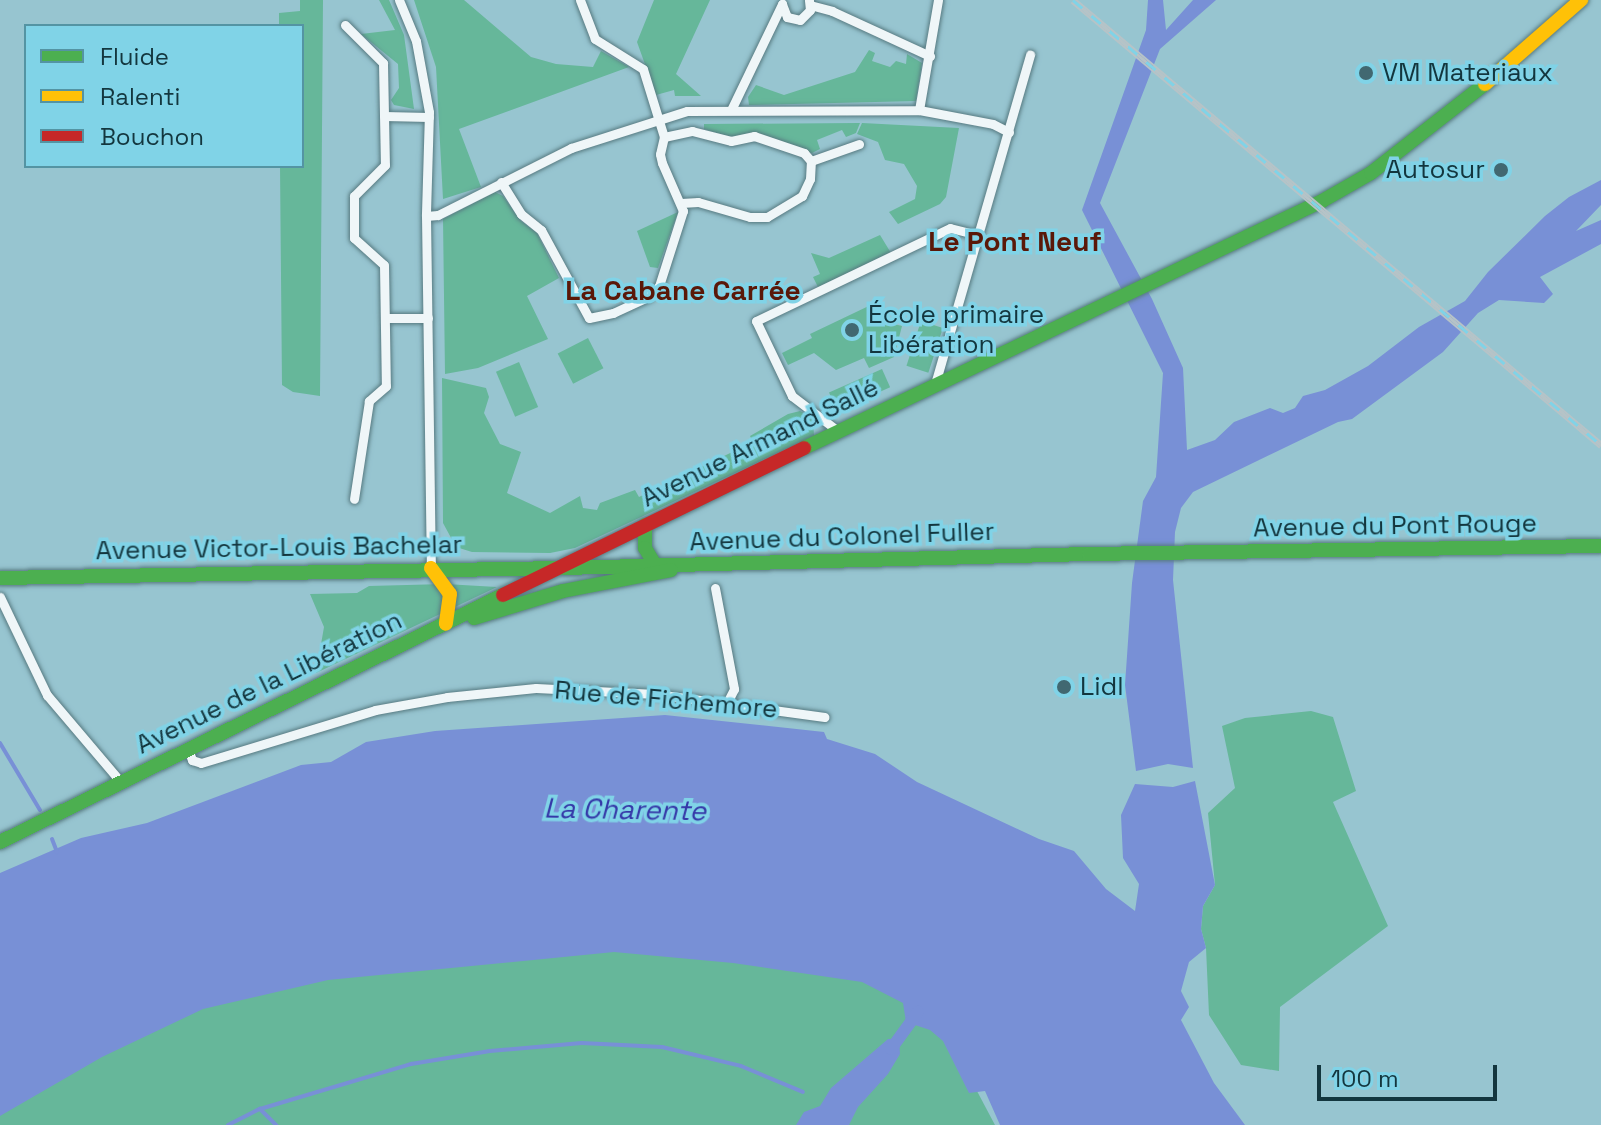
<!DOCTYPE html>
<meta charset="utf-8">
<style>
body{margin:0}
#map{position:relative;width:1601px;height:1125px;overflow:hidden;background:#97c5d0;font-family:"Space Grotesk",sans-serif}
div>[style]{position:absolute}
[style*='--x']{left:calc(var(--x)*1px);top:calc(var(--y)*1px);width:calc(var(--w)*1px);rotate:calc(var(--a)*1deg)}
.green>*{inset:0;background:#66b79a;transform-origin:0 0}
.water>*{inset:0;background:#7890d6}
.stream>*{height:4px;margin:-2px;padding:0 2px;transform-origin:2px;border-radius:2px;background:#7890d6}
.canal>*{height:12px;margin:-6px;padding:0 6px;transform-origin:6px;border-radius:6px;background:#7890d6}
.roads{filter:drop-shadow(0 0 2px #577a81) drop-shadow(0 0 2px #577a81)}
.street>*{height:9px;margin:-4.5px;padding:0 4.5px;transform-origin:4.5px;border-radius:4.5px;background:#eff6f8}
.fast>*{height:14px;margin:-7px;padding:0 7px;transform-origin:7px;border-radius:7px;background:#4caf50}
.slow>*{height:14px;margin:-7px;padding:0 7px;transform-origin:7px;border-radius:7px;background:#ffc107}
.jam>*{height:14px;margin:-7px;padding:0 7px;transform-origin:7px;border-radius:7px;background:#c62828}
.rail>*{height:7px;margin-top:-3.5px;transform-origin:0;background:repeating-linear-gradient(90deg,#80d3e7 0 12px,#b6c3c7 0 24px);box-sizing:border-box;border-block:2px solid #b6c3c7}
.dots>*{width:22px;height:22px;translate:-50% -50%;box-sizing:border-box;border:4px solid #80d3e7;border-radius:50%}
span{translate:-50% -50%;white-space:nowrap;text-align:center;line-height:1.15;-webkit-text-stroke:7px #80d3e7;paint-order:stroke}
.poi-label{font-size:26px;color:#13363e}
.left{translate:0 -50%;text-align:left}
.right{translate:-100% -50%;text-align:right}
.street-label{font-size:26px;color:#13363e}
.neighbourhood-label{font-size:28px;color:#5a1808;font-weight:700}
.water-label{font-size:28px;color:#3538a8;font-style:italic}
.legend{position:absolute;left:24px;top:24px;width:280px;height:144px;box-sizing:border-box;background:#80d3e7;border:2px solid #5494a3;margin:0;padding:10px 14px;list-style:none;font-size:24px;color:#13363e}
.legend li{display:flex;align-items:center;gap:16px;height:40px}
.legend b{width:40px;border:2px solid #5494a3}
.scale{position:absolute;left:1317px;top:1065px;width:180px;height:36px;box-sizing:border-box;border:4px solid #13363e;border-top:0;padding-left:10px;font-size:24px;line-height:28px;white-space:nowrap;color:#13363e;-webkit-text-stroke:6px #80d3e7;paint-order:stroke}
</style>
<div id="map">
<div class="green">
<i style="clip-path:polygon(300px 0,323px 0,320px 396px,293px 392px,282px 385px,280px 166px,302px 166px,302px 26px,279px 26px,279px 13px,300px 11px)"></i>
<i style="clip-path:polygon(379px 0,389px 0,404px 35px,414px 109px,394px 105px,391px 100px,399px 88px,398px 64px,361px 34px,395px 30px)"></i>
<i style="clip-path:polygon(414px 0,464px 0,531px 57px,556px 64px,593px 67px,601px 51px,629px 67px,459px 129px,481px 187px,443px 199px,436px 67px)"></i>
<i style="clip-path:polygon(654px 0,710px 0,676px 74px,701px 96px,675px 96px,674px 90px,656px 95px,637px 42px)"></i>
<i style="clip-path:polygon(869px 50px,875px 53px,872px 61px,890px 67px,896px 61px,906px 64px,907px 54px,922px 63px,916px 101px,749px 105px,748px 97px,756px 85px,784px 95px,855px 72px)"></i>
<i style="clip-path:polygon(860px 123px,856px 133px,846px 137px,842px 130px,817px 140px,820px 149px,812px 153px,761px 134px,733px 138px,704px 129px,704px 124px)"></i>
<i style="clip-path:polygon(862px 123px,959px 128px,946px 197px,940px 204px,898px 224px,889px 212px,915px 199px,917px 186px,904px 164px,885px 160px,878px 142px,857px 134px)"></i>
<i style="clip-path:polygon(495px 192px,503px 196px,521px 221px,537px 233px,559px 278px,527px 296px,548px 339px,478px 368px,445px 374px,443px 219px)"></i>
<i style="clip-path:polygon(678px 212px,658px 268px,650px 267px,637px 231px)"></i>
<i style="clip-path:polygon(880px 235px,891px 253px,818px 287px,813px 277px,820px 274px,811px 253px,829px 258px)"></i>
<i style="clip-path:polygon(875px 303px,882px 321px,902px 326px,894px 357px,869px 368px,864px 358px,836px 370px,814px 353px,788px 365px,782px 353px,812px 338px,810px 334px)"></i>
<i style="left:921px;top:321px;width:23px;height:47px;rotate:18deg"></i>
<i style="left:588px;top:338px;width:34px;height:34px;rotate:63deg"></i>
<i style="left:519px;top:362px;width:49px;height:25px;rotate:67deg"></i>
<i style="left:882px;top:369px;width:20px;height:58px;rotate:66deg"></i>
<i style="clip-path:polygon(442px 378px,486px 388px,489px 397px,484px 413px,500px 444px,521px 452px,507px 493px,550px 513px,580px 496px,583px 508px,597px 510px,600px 503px,635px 490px,639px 497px,753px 442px,750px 436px,788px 414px,800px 411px,813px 418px,814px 436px,575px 548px,550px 553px,472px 552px,456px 547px,443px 523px)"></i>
<i style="clip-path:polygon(445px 584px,497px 587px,316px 673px,324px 627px,310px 594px,357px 593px,369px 586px)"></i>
<i style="clip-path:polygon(1311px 711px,1333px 717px,1356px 791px,1333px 802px,1388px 926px,1280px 1007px,1279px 1071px,1241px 1065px,1209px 1015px,1206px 948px,1201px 929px,1203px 906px,1215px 885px,1208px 813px,1235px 788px,1222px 726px,1245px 718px)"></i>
<i style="clip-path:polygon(616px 903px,926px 995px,995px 1125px,0 1125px,0 1058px)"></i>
</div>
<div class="water">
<i style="clip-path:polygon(1148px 0,1163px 0,1166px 30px,1193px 0,1216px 0,1160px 49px,1100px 203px,1152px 299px,1183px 368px,1187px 450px,1215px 440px,1234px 422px,1270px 408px,1283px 413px,1295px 408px,1303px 396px,1325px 390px,1368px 366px,1419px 327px,1465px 301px,1488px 272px,1545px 216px,1569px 197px,1601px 180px,1601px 205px,1576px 231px,1601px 220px,1601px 244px,1540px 277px,1553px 294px,1544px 303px,1499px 300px,1478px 313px,1443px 352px,1352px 419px,1338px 422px,1193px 492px,1181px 508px,1175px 532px,1173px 580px,1193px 768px,1168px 764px,1136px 771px,1125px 685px,1132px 583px,1143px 501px,1156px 477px,1163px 373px,1082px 210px,1146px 30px)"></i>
<i style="clip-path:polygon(665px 715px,824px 732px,827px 739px,875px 754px,917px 782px,1039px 839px,1074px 851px,1106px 889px,1135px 911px,1139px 884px,1123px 858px,1121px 815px,1135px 784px,1173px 787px,1195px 781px,1215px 885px,1203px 906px,1201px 929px,1206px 948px,1189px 962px,1181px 991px,1189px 1007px,1181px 1020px,1214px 1083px,1245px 1125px,1000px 1125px,985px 1091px,969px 1093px,943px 1041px,930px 1030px,906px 1022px,903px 1003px,862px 982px,733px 963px,614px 952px,328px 980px,203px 1009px,102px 1057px,0 1116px,0 873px,81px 838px,147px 823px,301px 765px,331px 762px,366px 742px,435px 731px)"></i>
<i style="clip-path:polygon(888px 1039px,899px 1039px,900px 1054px,888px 1074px,858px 1107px,849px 1125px,796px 1125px,804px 1112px,820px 1106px,831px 1088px)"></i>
</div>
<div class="stream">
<i style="--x:0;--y:743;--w:78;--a:59.2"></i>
<i style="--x:52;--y:839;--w:14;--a:69"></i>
<i style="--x:260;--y:1109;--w:158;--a:-16.6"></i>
<i style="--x:411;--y:1064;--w:80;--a:-9.3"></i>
<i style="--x:490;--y:1051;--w:92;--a:-5"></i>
<i style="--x:582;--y:1043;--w:80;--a:2.9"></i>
<i style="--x:662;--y:1047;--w:81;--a:13.5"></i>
<i style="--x:741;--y:1066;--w:67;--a:22.8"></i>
<i style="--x:228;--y:1125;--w:36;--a:-27"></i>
<i style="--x:260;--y:1109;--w:23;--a:45"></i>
</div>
<div class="canal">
<i style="--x:891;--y:1049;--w:46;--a:-53.9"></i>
</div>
<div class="roads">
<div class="street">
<i style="--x:399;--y:0;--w:44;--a:67.5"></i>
<i style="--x:416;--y:41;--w:72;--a:79.6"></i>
<i style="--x:429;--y:112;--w:104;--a:91.7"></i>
<i style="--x:426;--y:216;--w:352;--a:89.2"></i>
<i style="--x:782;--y:4;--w:14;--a:69"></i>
<i style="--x:787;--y:17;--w:13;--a:13"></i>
<i style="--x:800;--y:20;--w:14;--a:-45"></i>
<i style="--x:810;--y:10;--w:10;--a:-96"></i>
<i style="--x:810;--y:5;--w:23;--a:15"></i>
<i style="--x:832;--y:11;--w:108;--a:24.7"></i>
<i style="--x:345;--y:25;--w:54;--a:45"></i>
<i style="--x:383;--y:63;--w:102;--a:88.9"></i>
<i style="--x:385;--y:165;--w:44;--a:135"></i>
<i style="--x:354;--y:196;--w:42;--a:90"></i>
<i style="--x:354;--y:238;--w:40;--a:42"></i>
<i style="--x:384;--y:265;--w:121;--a:89.1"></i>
<i style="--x:386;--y:386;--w:23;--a:139"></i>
<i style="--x:369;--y:401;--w:99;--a:98.7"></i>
<i style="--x:731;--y:110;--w:118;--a:-64.3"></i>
<i style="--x:919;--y:110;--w:112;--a:-80.2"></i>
<i style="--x:384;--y:116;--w:45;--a:1.3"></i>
<i style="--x:664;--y:137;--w:29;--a:-12"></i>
<i style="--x:692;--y:131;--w:40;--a:14.4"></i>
<i style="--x:731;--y:141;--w:24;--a:-12"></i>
<i style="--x:754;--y:136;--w:53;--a:18.8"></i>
<i style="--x:804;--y:153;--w:11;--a:49"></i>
<i style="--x:501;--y:182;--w:38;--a:58"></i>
<i style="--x:521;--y:214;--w:26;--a:39"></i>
<i style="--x:541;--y:230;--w:100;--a:61.4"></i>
<i style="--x:589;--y:318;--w:25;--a:-12"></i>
<i style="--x:613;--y:313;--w:40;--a:-25"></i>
<i style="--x:649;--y:296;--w:14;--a:-45"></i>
<i style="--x:659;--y:286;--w:79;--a:-72.3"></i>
<i style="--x:683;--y:211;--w:52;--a:-113.6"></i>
<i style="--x:662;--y:163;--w:9;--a:-103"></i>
<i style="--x:660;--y:154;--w:17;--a:-77"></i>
<i style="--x:664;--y:137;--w:71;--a:-107.2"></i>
<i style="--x:643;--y:69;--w:57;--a:-148"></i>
<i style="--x:595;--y:39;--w:42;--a:-111"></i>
<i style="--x:681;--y:203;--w:17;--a:-3"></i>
<i style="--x:698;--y:202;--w:54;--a:16.1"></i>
<i style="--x:750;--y:217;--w:17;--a:0"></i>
<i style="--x:767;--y:217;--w:41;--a:-31"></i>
<i style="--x:802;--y:196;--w:19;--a:-65"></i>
<i style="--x:810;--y:179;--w:18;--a:-87"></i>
<i style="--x:811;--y:161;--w:51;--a:-19.5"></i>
<i style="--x:426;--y:216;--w:12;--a:-5"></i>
<i style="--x:438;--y:215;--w:149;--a:-26.7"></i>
<i style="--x:571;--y:148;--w:122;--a:-17.7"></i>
<i style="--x:687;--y:111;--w:232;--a:-0.2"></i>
<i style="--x:919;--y:110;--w:75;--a:10.7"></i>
<i style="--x:993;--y:124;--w:18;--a:27"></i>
<i style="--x:385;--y:318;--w:43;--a:0"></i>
<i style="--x:935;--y:384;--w:343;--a:-73.9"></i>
<i style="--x:838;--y:431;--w:58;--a:-142.7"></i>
<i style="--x:792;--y:396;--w:83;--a:-115.6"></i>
<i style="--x:756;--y:321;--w:215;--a:-25.6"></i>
<i style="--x:950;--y:228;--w:30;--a:14"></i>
<i style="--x:715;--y:588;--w:103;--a:79.3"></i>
<i style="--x:734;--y:689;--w:13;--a:117"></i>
<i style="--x:0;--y:597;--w:109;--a:64.4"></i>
<i style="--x:47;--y:695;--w:113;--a:49.7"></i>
<i style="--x:188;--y:749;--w:12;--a:70"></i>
<i style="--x:192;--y:760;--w:9;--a:18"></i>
<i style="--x:201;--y:763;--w:182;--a:-16.9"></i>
<i style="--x:375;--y:710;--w:73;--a:-10.2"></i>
<i style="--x:447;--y:697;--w:89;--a:-5.8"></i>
<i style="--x:536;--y:688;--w:120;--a:2.9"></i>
<i style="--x:656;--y:694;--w:170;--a:7.8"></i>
</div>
<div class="fast">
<i style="--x:804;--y:448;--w:574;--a:-25.49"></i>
<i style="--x:1322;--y:201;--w:56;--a:-29.7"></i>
<i style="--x:1371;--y:173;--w:145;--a:-38"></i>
<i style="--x:645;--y:525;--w:23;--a:90"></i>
<i style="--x:645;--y:548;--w:21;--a:59"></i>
<i style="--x:564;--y:568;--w:525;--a:-1.53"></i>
<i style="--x:1089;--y:554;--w:512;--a:-0.9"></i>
<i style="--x:0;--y:578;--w:559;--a:-1.02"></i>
<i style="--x:474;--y:618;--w:93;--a:-16.9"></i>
<i style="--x:563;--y:591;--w:110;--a:-11"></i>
<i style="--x:0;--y:842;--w:560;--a:-26.15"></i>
</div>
<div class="slow">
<i style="--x:1485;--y:84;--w:128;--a:-41.2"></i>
<i style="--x:431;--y:568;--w:32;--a:54"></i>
<i style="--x:450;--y:594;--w:30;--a:98"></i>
</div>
<div class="jam">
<i style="--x:503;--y:595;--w:335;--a:-26"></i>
</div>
</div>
<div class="rail">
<i style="--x:1073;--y:0;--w:691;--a:40.12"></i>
</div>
<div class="dots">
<i style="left:1366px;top:73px;background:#416871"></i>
<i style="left:1501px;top:170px;background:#416871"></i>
<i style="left:852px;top:330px;background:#416871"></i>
<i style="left:1064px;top:687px;background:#416871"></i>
</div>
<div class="poi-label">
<span class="left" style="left:1382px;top:73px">VM Materiaux</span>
<span class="right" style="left:1485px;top:170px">Autosur</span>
<span class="left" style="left:868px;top:330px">École primaire<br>Libération</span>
<span class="left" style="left:1080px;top:687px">Lidl</span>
</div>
<div class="street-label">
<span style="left:760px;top:443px;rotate:-26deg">Avenue Armand Sallé</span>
<span style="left:1395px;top:526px;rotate:-1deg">Avenue du Pont Rouge</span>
<span style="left:842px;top:537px;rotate:-2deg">Avenue du Colonel Fuller</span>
<span style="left:279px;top:548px;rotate:-1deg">Avenue Victor-Louis Bachelar</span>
<span style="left:269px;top:683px;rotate:-26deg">Avenue de la Libération</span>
<span style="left:666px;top:700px;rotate:5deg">Rue de Fichemore</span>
</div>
<div class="neighbourhood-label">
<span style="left:1015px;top:241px">Le Pont Neuf</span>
<span style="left:683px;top:290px">La Cabane Carrée</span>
</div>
<div class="water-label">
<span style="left:625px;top:809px;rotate:1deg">La Charente</span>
</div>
<ul class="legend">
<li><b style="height:10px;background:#4caf50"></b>Fluide</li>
<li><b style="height:10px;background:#ffc107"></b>Ralenti</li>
<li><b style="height:10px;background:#c62828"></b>Bouchon</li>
</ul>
<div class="scale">100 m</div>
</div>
